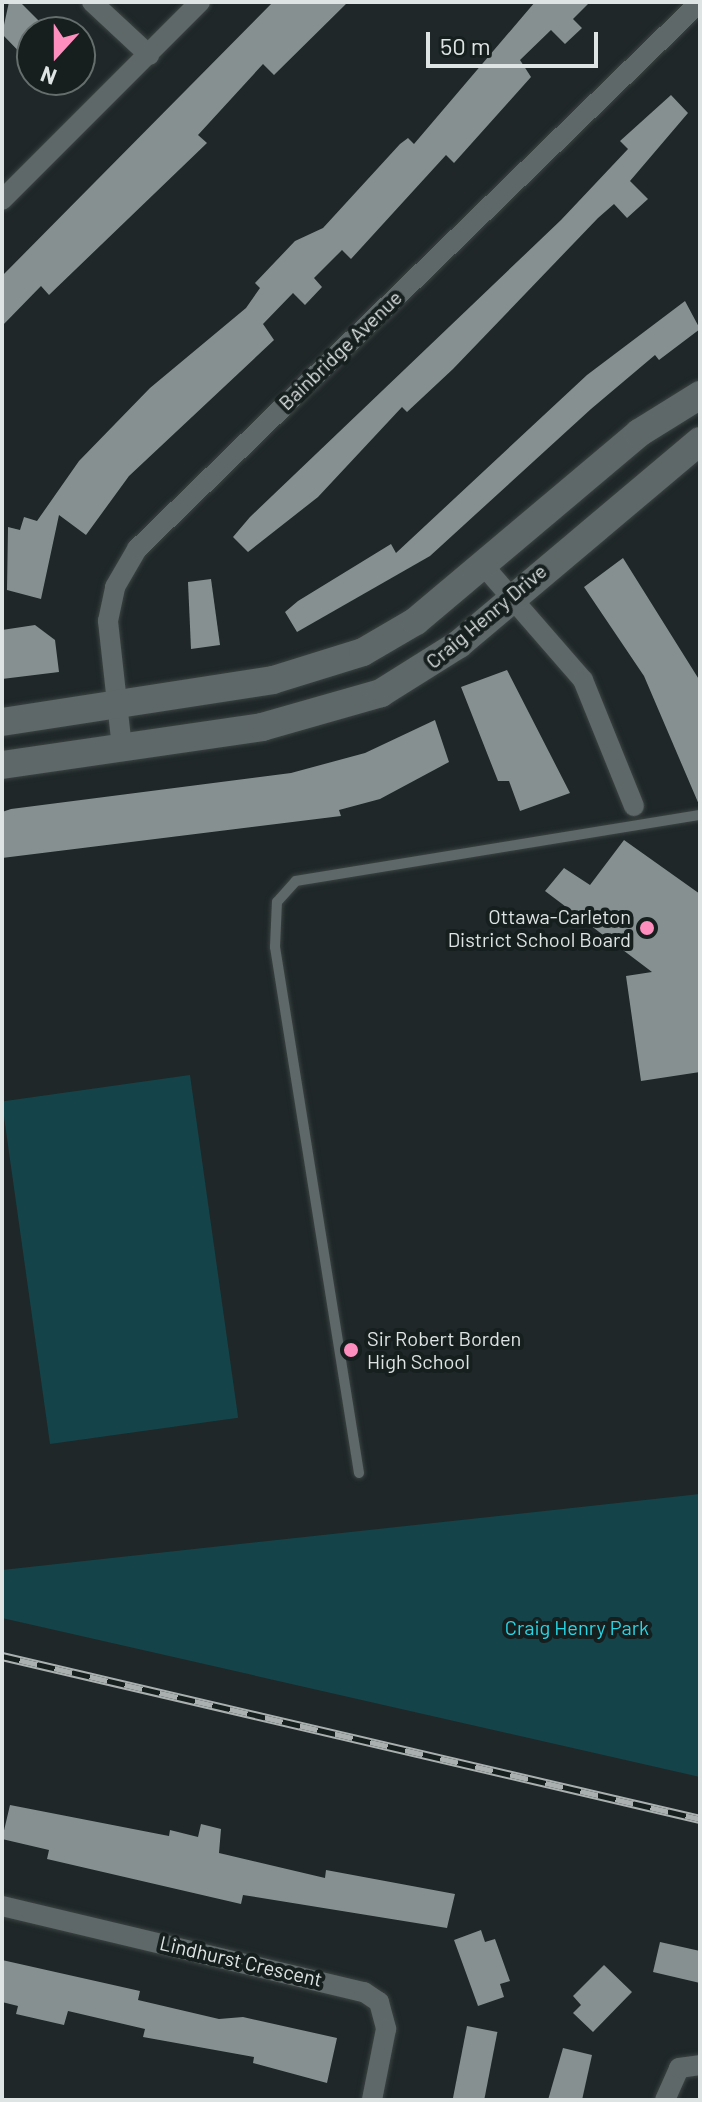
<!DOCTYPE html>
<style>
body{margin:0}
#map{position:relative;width:702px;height:2102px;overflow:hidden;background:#1f2728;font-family:Barlow,sans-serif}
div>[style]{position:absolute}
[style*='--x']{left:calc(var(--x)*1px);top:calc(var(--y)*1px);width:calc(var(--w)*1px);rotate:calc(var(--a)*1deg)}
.green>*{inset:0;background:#144449;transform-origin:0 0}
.building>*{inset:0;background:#869091;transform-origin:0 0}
.roads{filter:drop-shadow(0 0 2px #3c4343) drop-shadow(0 0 2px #3c4343)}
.lane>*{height:10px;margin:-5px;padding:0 5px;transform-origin:5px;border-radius:5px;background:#5f6869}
.street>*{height:20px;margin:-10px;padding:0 10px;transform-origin:10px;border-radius:10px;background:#5f6869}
.secondary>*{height:28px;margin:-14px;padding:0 14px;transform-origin:14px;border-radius:14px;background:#5f6869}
.rail>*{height:9px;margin-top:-4.5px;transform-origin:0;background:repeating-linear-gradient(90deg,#161e1e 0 18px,#aab0b0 0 36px);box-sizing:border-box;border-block:2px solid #aab0b0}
.dots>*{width:22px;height:22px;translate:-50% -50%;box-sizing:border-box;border:4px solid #161e1e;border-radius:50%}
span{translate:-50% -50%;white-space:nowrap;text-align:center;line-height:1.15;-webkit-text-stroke:8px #161e1e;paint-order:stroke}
.street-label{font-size:20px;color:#dee3e3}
.poi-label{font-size:20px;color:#dee3e3}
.right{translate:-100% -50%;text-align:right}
.left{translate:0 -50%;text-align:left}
.park-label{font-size:20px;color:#28d7e6}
.frame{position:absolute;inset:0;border:4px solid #dee3e3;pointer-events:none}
.north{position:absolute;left:16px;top:16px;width:80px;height:80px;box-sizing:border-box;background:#161e1e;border:2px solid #666d6d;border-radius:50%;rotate:201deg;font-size:22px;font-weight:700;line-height:32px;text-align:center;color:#dee3e3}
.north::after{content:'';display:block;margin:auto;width:28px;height:36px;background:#fe8ebd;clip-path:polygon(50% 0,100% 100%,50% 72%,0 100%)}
.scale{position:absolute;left:426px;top:32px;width:172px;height:36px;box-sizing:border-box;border:4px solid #dee3e3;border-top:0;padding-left:10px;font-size:24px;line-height:28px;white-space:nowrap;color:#dee3e3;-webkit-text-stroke:6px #161e1e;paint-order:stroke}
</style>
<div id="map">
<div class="green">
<i style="left:190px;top:1075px;width:346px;height:190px;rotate:82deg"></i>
<i style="clip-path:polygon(700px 1494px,700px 1777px,2px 1618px,2px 1570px)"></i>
</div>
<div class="building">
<i style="clip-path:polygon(9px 2px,20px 2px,50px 32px,32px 32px,32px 65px,2px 34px)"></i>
<i style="clip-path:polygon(273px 2px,348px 2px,274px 75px,263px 64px,198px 135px,207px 143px,49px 295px,41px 286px,2px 326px,2px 276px)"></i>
<i style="clip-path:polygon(535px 2px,590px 2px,573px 19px,582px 28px,565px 44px,551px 30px,520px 60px,531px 77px,454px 163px,446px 155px,351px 259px,342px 250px,314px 278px,322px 287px,305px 305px,293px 293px,263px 324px,274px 340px,129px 476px,86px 535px,59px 515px,41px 599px,7px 590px,8px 527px,20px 530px,24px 517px,37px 521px,79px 461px,150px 388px,246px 308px,260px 288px,255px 283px,295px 241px,323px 228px,400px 144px,408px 138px,414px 144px)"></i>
<i style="clip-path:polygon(671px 95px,688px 113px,630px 181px,648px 199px,627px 218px,614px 204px,598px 218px,453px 369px,407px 412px,402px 407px,318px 497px,248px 552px,233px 537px,250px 517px,561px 220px,628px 149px,620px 141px)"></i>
<i style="clip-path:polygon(685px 301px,700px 329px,659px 360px,655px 355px,591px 409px,430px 556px,297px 632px,285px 612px,298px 601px,391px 544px,396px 553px,587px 375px)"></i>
<i style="clip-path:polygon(623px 558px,700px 681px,700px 807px,644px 676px,584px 587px)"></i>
<i style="clip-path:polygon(211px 579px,220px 645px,191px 649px,188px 582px)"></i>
<i style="clip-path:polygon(35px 625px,55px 640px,59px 672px,2px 679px,2px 630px)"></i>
<i style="clip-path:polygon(507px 670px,570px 793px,520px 811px,509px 781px,498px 781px,461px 687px)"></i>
<i style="clip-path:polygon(435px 720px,449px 762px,380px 799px,339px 810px,341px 816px,2px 858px,2px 812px,11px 809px,291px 773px,365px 753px)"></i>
<i style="clip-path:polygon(624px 840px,700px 894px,700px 1072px,641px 1081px,626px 976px,652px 972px,545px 891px,564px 868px,590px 885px)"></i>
<i style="clip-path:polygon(10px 1805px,169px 1836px,170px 1830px,198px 1837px,201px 1824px,221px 1829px,219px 1853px,325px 1878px,326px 1870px,455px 1894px,447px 1928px,243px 1895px,241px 1904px,47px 1859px,49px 1850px,2px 1839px)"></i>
<i style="clip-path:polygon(481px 1930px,485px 1942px,495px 1939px,510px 1981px,500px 1984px,504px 1997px,478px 2006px,454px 1940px)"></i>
<i style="clip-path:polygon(660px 1942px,700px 1951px,700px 1983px,653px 1972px)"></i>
<i style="clip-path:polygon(2px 1960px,140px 1991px,138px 2000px,219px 2019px,243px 2017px,337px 2038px,327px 2083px,253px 2063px,254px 2057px,143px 2037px,145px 2029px,68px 2011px,64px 2025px,16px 2014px,18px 2006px,2px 2002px)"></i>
<i style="clip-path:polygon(604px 1965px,632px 1992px,593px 2032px,573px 2013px,581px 2005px,573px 1996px)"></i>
<i style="left:467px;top:2026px;width:31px;height:76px;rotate:11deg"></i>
<i style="clip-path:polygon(563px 2048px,592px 2055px,582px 2100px,548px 2100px)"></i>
</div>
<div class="roads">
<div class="lane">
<i style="--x:359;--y:1473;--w:533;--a:-99.07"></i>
<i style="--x:275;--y:947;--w:45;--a:-87.5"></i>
<i style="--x:277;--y:902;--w:28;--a:-48"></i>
<i style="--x:296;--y:881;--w:409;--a:-9.3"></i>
</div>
<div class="street">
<i style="--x:92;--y:2;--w:78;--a:42.9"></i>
<i style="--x:2;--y:200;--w:280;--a:-45"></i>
<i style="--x:483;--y:565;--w:152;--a:49"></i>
<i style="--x:583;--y:680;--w:136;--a:68"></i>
<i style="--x:122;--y:748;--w:128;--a:-96.3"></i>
<i style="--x:108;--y:621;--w:35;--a:-78"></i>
<i style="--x:115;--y:587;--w:44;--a:-59.9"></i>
<i style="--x:137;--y:549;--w:785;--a:-44.17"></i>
<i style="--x:2;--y:1906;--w:372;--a:13.4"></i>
<i style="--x:364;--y:1992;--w:18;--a:34"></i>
<i style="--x:379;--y:2002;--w:28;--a:75"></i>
<i style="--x:386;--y:2029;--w:72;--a:101.2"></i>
<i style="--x:665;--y:2100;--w:35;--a:-66"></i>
<i style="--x:679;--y:2068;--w:21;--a:-8"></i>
</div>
<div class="secondary">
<i style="--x:2;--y:722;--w:274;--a:-8.8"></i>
<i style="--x:273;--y:680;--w:94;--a:-17.3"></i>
<i style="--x:363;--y:652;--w:61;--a:-30.3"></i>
<i style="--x:416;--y:621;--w:292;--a:-40.1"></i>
<i style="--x:639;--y:433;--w:72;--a:-31.9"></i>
<i style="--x:2;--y:765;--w:263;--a:-8.3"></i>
<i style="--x:262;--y:727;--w:124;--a:-15.9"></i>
<i style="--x:381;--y:693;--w:92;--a:-32.1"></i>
<i style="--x:459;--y:644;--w:315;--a:-40.1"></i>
</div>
</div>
<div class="rail">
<i style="--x:2;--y:1656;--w:717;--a:13.14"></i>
</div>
<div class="dots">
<i style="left:647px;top:928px;background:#fe8ebd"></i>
<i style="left:351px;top:1350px;background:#fe8ebd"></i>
</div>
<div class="street-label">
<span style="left:340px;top:350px;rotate:-44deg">Bainbridge Avenue</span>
<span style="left:486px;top:616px;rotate:-40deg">Craig Henry Drive</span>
<span style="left:241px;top:1961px;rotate:13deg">Lindhurst Crescent</span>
</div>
<div class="poi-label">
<span class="right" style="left:631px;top:928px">Ottawa-Carleton<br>District School Board</span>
<span class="left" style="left:367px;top:1350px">Sir Robert Borden<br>High School</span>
</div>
<div class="park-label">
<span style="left:577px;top:1627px">Craig Henry Park</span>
</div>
<div class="frame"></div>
<div class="north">N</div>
<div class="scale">50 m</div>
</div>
